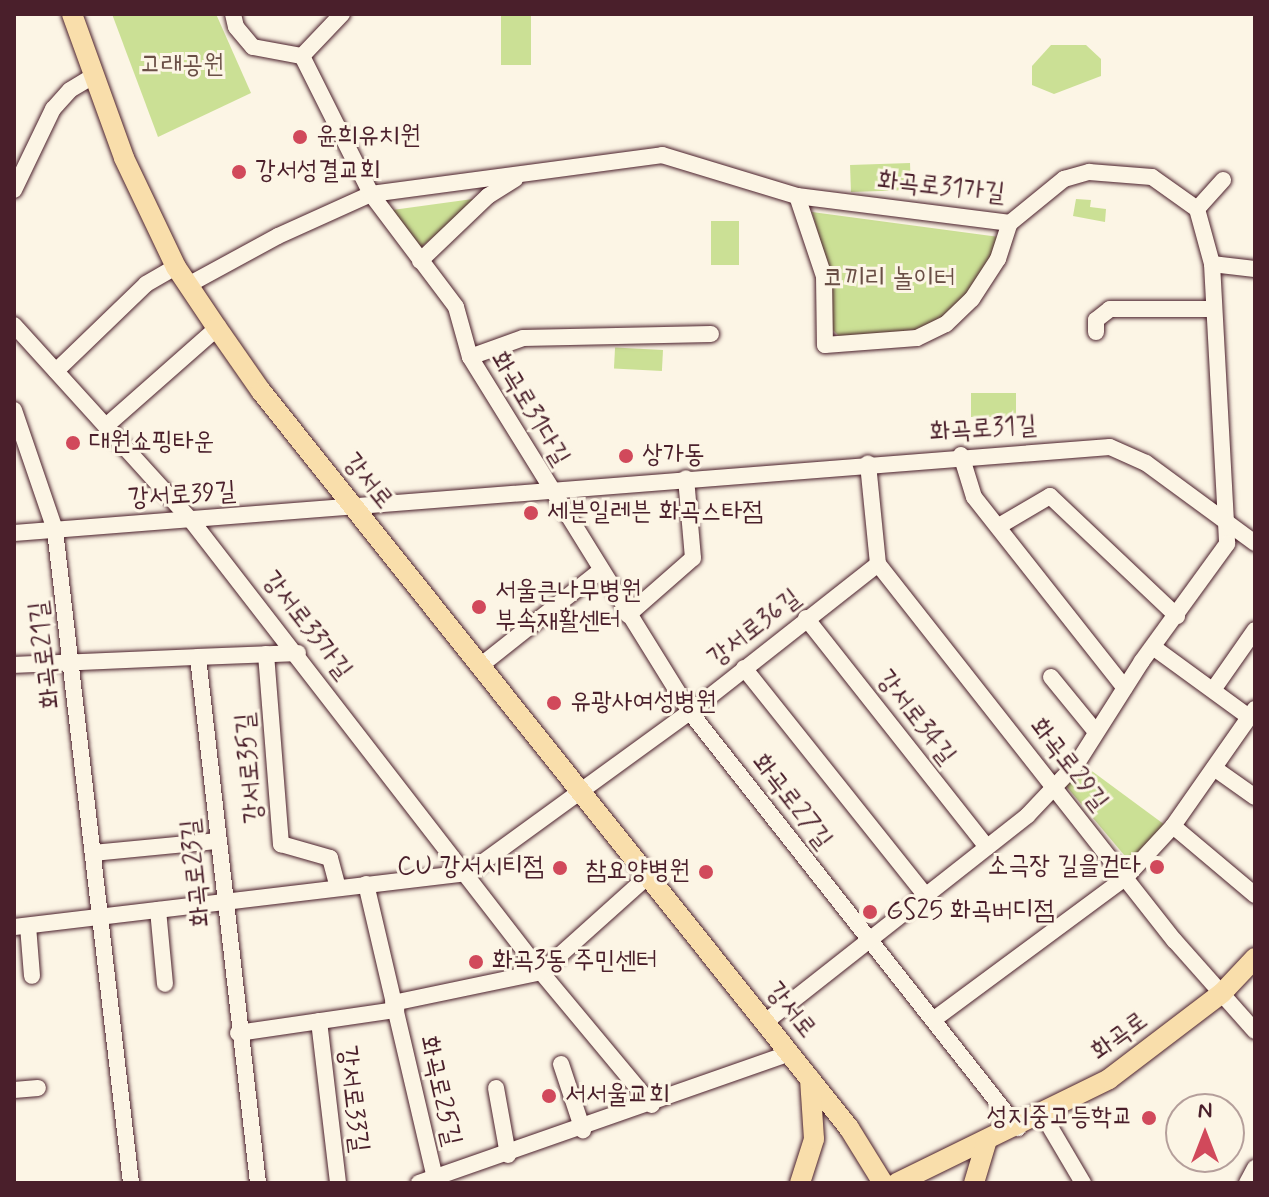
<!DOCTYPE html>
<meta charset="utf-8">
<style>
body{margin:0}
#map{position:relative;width:1269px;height:1197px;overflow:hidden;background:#fcf5e5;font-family:Mynerve,"Poor Story",sans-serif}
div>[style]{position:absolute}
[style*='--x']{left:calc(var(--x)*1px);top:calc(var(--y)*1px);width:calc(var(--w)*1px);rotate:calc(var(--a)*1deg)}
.green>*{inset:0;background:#cbe095;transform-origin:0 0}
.roads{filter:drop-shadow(0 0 2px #4a1f2b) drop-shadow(0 0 2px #4a1f2b)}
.minor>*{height:16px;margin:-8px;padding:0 8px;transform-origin:8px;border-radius:8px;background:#fcf5e5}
.major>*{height:20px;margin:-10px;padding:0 10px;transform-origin:10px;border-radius:10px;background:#f9deab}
.dots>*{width:22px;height:22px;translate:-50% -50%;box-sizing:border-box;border:4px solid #fcf5e5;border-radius:50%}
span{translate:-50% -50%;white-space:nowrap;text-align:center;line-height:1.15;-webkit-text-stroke:6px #fcf5e5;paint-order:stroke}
.park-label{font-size:26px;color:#6a4f46}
.poi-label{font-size:26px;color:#4a1f2b}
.left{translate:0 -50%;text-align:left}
.right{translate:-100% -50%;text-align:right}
.street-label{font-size:26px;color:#4a1f2b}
.frame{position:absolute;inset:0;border:16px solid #4a1f2b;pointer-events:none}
.north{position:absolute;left:1165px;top:1093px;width:80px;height:80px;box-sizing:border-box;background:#fcf5e5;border:2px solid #b59f9b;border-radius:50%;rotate:0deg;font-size:22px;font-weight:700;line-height:32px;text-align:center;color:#4a1f2b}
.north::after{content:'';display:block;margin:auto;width:28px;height:36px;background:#d1495b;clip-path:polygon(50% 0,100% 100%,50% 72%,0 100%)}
</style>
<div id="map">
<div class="green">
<i style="clip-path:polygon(112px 14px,216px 14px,251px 93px,158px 137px)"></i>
<i style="left:501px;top:14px;width:30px;height:51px"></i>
<i style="clip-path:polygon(1051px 45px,1086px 45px,1101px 59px,1101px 76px,1054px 94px,1032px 85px,1032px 66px)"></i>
<i style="left:910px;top:163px;width:27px;height:60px;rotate:88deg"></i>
<i style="clip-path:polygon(480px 198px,420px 248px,385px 211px)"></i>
<i style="clip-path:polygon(1076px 199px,1091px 200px,1090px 207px,1106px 209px,1105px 222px,1073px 216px)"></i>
<i style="clip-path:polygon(812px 212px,999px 237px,992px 261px,962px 304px,929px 328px,843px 340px,831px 328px,832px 281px)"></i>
<i style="left:711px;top:221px;width:28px;height:44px"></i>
<i style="left:663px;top:350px;width:21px;height:48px;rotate:93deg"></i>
<i style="left:1016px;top:393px;width:24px;height:45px;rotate:90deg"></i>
<i style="clip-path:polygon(1085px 766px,1165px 825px,1130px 862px,1066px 786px)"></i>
</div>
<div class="roads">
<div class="minor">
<i style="--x:233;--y:14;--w:13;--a:77"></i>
<i style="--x:236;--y:27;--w:26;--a:50"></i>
<i style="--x:253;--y:47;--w:50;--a:10.4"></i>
<i style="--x:302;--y:56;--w:154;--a:63.4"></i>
<i style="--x:371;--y:194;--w:141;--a:53"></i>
<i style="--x:456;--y:307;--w:52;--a:74.4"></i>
<i style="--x:470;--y:357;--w:418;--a:58.2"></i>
<i style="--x:690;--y:712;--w:530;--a:51.75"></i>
<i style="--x:302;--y:56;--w:58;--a:-46.4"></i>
<i style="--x:14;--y:190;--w:90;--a:-64.3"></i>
<i style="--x:53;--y:109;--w:25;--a:-48"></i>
<i style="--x:70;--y:90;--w:26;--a:-31"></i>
<i style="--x:797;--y:196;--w:84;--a:71.4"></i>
<i style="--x:824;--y:276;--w:69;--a:89.2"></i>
<i style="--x:825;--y:345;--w:92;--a:-4.4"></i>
<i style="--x:917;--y:338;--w:32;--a:-26"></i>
<i style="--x:946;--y:324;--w:36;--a:-44"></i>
<i style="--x:972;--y:299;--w:48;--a:-57"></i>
<i style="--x:998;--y:259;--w:38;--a:-72"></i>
<i style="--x:1197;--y:209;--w:39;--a:-48"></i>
<i style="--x:420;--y:261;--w:94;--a:-43.7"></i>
<i style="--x:488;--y:196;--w:32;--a:-32"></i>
<i style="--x:1212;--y:264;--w:43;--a:6.6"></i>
<i style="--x:188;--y:285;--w:102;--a:-28.6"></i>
<i style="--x:278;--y:236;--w:102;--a:-24.3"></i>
<i style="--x:371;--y:194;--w:294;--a:-7.6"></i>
<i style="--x:662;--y:155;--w:141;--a:16.9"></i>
<i style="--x:797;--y:196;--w:215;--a:7.2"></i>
<i style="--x:1010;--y:223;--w:70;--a:-39.2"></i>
<i style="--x:1064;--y:179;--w:26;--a:-16"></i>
<i style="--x:1089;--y:172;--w:63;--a:4.5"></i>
<i style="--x:1152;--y:177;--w:55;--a:35.4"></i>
<i style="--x:1197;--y:209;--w:57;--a:74.7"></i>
<i style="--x:1212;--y:264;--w:280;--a:86.9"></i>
<i style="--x:1227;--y:544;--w:145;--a:126"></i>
<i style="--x:1142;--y:661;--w:120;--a:122.4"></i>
<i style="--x:1078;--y:762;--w:74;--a:133.4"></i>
<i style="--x:1027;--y:816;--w:333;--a:141.8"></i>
<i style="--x:14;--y:325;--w:263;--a:47.8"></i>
<i style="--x:191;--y:520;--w:572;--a:52.25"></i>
<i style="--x:541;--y:972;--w:173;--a:50.2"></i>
<i style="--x:1096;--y:332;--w:12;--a:-90"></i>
<i style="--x:1096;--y:320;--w:18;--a:-38"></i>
<i style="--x:1110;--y:309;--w:104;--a:0"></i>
<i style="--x:470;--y:357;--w:56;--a:-19.7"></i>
<i style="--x:523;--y:338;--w:188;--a:-1.2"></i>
<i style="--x:56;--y:371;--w:125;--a:-44"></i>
<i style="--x:146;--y:284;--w:34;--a:-30"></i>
<i style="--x:14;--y:410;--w:127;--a:71.1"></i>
<i style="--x:55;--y:530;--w:657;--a:83.36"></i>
<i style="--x:106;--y:426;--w:148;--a:-41.4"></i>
<i style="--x:961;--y:455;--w:44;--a:72.8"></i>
<i style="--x:974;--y:497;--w:243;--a:51.7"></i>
<i style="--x:999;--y:526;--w:59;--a:-30.5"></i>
<i style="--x:1050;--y:496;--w:175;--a:43.4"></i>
<i style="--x:14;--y:533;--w:1099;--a:-4.49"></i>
<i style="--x:1110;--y:447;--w:39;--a:24"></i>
<i style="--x:1146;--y:463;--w:135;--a:36.3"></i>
<i style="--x:878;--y:564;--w:480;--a:51.8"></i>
<i style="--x:1175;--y:941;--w:120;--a:48.4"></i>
<i style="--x:628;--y:615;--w:86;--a:-41.2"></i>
<i style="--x:693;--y:558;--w:80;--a:-95"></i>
<i style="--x:806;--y:618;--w:292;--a:51.7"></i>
<i style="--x:1153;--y:647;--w:119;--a:36.1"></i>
<i style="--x:266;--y:654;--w:191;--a:85.5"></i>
<i style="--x:281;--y:844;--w:51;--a:15.9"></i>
<i style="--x:330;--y:858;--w:30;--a:75"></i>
<i style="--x:14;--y:665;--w:184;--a:-2.5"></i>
<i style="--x:480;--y:666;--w:153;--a:-38.4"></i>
<i style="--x:744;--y:668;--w:292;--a:51.4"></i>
<i style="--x:1051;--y:677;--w:71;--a:50.7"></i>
<i style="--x:1213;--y:690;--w:73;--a:-55"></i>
<i style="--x:1214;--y:768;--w:50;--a:35.3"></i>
<i style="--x:1173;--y:826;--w:107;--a:40.1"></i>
<i style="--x:93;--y:853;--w:126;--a:-5.5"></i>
<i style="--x:366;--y:884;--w:307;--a:76.8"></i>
<i style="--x:158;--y:910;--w:74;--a:84.6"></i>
<i style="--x:28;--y:926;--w:50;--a:85.4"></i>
<i style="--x:14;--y:927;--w:457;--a:-6.8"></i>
<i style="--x:468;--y:873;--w:274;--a:-36"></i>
<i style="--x:690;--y:712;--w:239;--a:-38.2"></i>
<i style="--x:878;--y:564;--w:101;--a:-95.7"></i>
<i style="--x:393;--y:1003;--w:151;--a:-11.8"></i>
<i style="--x:541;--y:972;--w:144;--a:-41.9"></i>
<i style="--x:933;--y:1020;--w:239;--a:-36.5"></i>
<i style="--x:1125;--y:878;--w:71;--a:-47.3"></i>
<i style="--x:1173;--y:826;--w:143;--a:-55"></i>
<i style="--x:319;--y:1021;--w:163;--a:83.3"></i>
<i style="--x:238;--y:1033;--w:160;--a:-8.3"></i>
<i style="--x:561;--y:1064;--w:70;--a:71.6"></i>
<i style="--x:496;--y:1088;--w:68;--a:79.8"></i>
<i style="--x:14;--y:1090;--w:24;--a:-5"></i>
<i style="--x:1043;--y:1115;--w:79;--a:59.5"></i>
<i style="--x:258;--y:1183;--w:529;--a:-96.51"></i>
<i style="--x:198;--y:657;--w:100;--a:-2.3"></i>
<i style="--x:419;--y:1183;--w:393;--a:-19.3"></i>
<i style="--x:1247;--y:1183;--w:17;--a:-62"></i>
</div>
<div class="major">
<i style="--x:72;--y:14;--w:153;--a:70.1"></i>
<i style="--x:124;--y:158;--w:121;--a:64.5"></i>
<i style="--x:176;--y:267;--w:73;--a:56.1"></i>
<i style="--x:217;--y:328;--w:77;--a:55.1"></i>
<i style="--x:261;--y:391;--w:943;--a:51.42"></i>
<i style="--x:849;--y:1128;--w:65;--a:58.3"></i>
<i style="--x:800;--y:1183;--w:46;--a:-72.3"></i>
<i style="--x:814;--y:1139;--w:60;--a:-93.8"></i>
<i style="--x:897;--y:1183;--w:236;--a:-26.1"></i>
<i style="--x:1109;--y:1079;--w:142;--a:-37.3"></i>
<i style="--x:1222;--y:993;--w:48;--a:-46.7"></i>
<i style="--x:974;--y:1183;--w:42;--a:-73.3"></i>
</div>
</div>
<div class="dots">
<i style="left:300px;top:137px;background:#d1495b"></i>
<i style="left:239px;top:172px;background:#d1495b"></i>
<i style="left:73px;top:443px;background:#d1495b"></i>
<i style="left:626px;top:456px;background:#d1495b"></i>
<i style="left:531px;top:513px;background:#d1495b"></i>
<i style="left:479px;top:607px;background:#d1495b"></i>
<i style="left:554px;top:703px;background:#d1495b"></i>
<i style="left:1157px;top:867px;background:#d1495b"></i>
<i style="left:560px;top:868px;background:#d1495b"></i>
<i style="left:706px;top:872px;background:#d1495b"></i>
<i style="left:870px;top:912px;background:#d1495b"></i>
<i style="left:476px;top:962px;background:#d1495b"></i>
<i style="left:549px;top:1096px;background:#d1495b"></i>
<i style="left:1149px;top:1118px;background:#d1495b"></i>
</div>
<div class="park-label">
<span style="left:182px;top:66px">고래공원</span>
<span style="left:889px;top:280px">코끼리 놀이터</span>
</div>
<div class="poi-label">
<span class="left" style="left:316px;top:137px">윤희유치원</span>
<span class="left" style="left:255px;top:172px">강서성결교회</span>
<span class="left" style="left:89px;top:443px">대원쇼핑타운</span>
<span class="left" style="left:642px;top:456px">상가동</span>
<span class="left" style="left:547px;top:513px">세븐일레븐 화곡스타점</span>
<span class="left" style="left:495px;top:607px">서울큰나무병원<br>부속재활센터</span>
<span class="left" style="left:570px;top:703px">유광사여성병원</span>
<span class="right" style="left:1141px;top:867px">소극장 길을걷다</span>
<span class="right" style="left:544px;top:868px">CU 강서시티점</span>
<span class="right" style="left:690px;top:872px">참요양병원</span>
<span class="left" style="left:886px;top:912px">GS25 화곡버디점</span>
<span class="left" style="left:492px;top:962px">화곡3동 주민센터</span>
<span class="left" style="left:565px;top:1096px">서서울교회</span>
<span class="right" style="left:1133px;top:1118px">성지중고등학교</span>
</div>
<div class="street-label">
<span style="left:941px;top:188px;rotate:6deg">화곡로31가길</span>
<span style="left:529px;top:409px;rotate:59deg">화곡로31다길</span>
<span style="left:983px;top:430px;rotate:-4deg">화곡로31길</span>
<span style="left:367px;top:482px;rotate:51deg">강서로</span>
<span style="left:182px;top:496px;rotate:-4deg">강서로39길</span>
<span style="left:306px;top:626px;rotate:52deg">강서로33가길</span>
<span style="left:755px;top:629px;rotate:-38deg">강서로36길</span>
<span style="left:46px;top:655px;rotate:-97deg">화곡로21길</span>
<span style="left:915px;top:718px;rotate:52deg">강서로34길</span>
<span style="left:1068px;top:765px;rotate:52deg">화곡로29길</span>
<span style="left:251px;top:768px;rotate:-95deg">강서로35길</span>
<span style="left:791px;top:802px;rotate:52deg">화곡로27길</span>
<span style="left:197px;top:873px;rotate:-96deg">화곡로23길</span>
<span style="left:790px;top:1011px;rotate:51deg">강서로</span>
<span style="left:1120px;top:1037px;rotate:-36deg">화곡로</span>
<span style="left:439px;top:1091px;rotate:77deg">화곡로25길</span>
<span style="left:352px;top:1099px;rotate:83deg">강서로33길</span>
</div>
<div class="frame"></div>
<div class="north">N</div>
</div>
